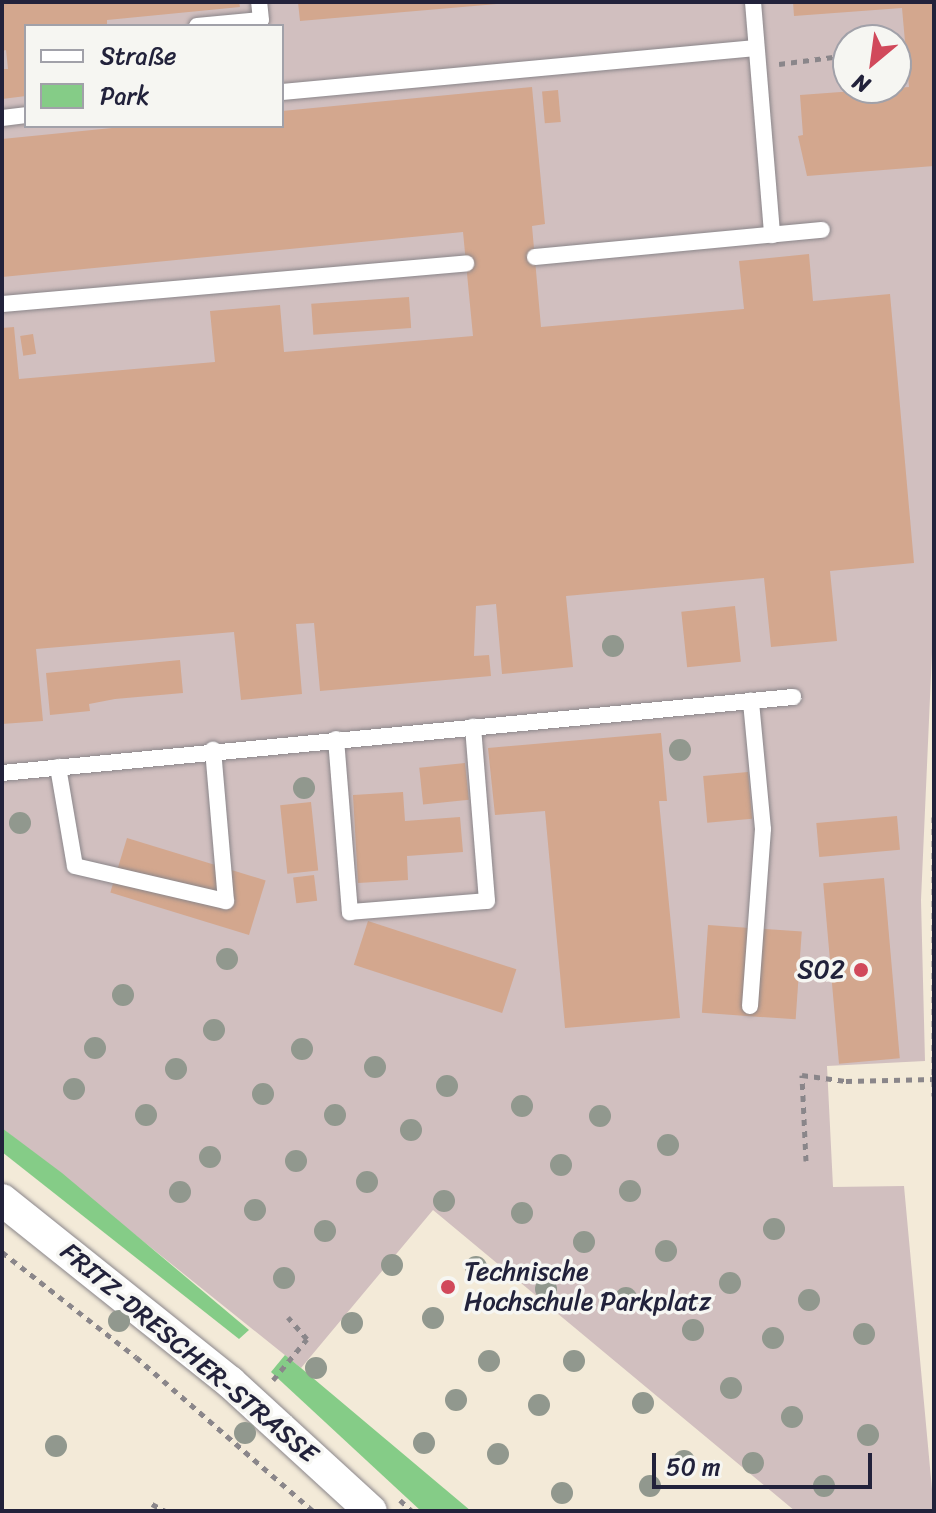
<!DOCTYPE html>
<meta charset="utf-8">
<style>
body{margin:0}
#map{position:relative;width:936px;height:1513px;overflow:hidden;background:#f3ead8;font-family:Sriracha,sans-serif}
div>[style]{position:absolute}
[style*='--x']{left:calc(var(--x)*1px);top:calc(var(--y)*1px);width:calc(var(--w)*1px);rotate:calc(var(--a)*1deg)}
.industrial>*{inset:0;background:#d1bfbf}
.green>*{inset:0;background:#85cc87}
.building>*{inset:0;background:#d3a78e;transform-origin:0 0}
.path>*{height:5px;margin-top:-2.5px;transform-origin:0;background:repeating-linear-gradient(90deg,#8a868a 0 6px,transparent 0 12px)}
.roads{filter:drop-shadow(0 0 2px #8a868a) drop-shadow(0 0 2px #8a868a)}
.service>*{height:16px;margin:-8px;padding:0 8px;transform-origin:8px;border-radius:8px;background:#fff}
.minor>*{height:32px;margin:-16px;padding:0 16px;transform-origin:16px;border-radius:16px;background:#fff}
.trees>*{width:22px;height:22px;margin:-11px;border-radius:50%;background:#91988e}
.dots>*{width:22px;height:22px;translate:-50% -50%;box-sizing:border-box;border:4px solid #f6f6f2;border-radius:50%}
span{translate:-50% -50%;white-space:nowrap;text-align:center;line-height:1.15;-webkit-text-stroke:7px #f6f6f2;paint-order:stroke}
.poi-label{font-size:26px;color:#22223b}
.right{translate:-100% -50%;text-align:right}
.left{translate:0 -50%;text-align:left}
.street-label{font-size:26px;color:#22223b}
.frame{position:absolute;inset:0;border:4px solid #22223b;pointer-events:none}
.legend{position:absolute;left:24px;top:24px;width:260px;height:104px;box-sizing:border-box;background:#f6f6f2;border:2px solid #a1a1a9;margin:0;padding:10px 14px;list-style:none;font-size:24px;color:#22223b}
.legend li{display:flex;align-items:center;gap:16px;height:40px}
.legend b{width:40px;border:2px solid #a1a1a9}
.north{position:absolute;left:832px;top:24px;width:80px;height:80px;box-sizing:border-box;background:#f6f6f2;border:2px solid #a1a1a9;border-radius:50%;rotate:209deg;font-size:22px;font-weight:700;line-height:32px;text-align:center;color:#22223b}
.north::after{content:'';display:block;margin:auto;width:28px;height:36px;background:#d1495b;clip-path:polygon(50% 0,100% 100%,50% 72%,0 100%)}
.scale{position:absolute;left:652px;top:1453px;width:220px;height:36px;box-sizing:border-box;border:4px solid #22223b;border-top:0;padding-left:10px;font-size:24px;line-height:28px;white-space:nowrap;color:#22223b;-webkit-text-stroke:6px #f6f6f2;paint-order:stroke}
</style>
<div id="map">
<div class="industrial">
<i style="clip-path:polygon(evenodd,2px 2px,934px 2px,934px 608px,921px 900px,925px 1061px,827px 1066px,833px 1187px,904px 1186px,934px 1511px,795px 1511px,433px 1210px,301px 1368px,2px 1128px,2px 2px,26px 26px,282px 26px,282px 126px,26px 126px,26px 26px,2px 2px,848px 40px,896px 40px,896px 88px,848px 88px,848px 40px)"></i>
</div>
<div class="green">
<i style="clip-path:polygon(2px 1128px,62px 1173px,249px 1330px,239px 1339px,2px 1152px)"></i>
<i style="clip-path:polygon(285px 1355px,301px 1368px,471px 1511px,421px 1511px,271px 1372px)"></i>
</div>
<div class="building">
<i style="clip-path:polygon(2px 2px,239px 2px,240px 7px,107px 20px,107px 26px,26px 26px,26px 96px,2px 99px,2px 69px,8px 69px,6px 50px,2px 51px)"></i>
<i style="clip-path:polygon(298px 2px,497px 2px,497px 4px,300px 21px)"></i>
<i style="clip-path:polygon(793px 2px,934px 2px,934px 166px,807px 176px,798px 136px,803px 135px,800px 95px,909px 87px,902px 8px,794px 16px)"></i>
<i style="clip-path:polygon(532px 87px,545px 224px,532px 226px,541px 327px,744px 309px,739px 261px,809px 254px,813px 301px,890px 294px,914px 563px,830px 571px,837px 641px,771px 647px,764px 578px,566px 596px,573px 667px,502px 674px,496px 604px,476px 606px,474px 656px,489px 655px,491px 676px,320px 691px,314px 623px,296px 624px,302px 694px,241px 700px,234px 632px,36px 649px,43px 721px,2px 724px,2px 328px,14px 327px,19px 379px,215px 362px,210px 311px,280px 305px,284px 352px,473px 336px,463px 232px,2px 277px,2px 139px,132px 126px,282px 126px,282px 111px)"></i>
<i style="left:558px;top:90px;width:32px;height:16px;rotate:85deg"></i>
<i style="left:409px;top:297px;width:31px;height:98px;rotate:86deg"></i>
<i style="left:33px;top:334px;width:20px;height:13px;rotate:81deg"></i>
<i style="left:735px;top:606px;width:56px;height:54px;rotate:84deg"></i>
<i style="clip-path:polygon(180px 660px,183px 693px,115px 699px,89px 704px,90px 711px,50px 715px,46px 673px)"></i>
<i style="clip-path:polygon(661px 733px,667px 801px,659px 801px,680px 1018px,565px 1028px,545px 811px,495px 815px,488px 748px)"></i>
<i style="left:465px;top:763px;width:37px;height:46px;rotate:84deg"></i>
<i style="left:748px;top:772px;width:47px;height:45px;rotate:85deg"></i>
<i style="clip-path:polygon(403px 792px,405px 821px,460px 817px,463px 852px,407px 856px,408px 880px,358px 883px,353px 795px)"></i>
<i style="left:311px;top:802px;width:69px;height:31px;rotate:84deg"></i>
<i style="left:897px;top:816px;width:34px;height:81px;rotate:85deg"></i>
<i style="left:127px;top:838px;width:145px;height:57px;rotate:17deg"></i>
<i style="left:314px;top:875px;width:26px;height:21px;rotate:83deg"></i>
<i style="left:884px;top:878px;width:181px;height:61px;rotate:85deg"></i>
<i style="left:368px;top:921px;width:156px;height:46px;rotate:18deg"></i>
<i style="left:708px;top:925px;width:94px;height:88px;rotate:4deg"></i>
</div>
<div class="path">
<i style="--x:896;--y:50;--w:4;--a:-14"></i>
<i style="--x:779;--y:64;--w:70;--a:-7.4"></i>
<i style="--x:934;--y:817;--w:279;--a:90"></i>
<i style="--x:806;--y:1161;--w:86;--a:-92.7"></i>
<i style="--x:802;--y:1075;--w:44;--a:7.8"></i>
<i style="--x:846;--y:1081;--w:88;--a:-1.3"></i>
<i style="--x:2;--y:1252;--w:170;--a:38.1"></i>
<i style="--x:136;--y:1357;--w:235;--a:41"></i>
<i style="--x:273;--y:1380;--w:53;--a:-50.3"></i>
<i style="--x:307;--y:1339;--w:29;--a:-131"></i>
<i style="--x:400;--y:1500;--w:16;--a:43"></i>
<i style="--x:152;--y:1504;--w:15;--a:28"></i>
</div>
<div class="roads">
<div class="service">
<i style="--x:753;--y:2;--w:234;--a:85.3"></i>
<i style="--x:197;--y:26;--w:64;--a:-5.4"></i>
<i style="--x:261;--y:20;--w:18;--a:-96"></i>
<i style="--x:282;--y:92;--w:476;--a:-5.3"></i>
<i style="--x:2;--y:118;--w:24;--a:-7"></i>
<i style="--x:535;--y:257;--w:288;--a:-5.4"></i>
<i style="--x:2;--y:304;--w:466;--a:-5"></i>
<i style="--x:336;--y:739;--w:174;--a:85.4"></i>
<i style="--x:350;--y:912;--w:137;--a:-4.6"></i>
<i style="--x:487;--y:901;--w:175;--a:-94.6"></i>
<i style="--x:58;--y:767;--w:100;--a:80.3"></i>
<i style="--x:75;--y:866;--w:155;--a:13.1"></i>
<i style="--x:226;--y:901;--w:152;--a:-94.9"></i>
<i style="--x:2;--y:773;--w:795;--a:-5.49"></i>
<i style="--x:750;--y:1006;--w:177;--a:-85.8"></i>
<i style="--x:763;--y:829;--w:129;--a:-95.4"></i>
</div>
<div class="minor">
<i style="--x:2;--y:1200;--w:292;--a:38.6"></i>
<i style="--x:230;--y:1382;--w:191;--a:42.5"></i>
</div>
</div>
<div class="trees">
<i style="left:613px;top:646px"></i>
<i style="left:680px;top:750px"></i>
<i style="left:304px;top:788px"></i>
<i style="left:20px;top:823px"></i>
<i style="left:227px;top:959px"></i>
<i style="left:123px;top:995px"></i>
<i style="left:214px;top:1030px"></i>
<i style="left:95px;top:1048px"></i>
<i style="left:302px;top:1049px"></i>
<i style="left:375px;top:1067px"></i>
<i style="left:176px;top:1069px"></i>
<i style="left:447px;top:1086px"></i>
<i style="left:74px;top:1089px"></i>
<i style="left:263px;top:1094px"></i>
<i style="left:522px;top:1106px"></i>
<i style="left:146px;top:1115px"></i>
<i style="left:335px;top:1115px"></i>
<i style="left:600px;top:1116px"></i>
<i style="left:411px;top:1130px"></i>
<i style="left:668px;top:1145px"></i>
<i style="left:210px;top:1157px"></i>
<i style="left:296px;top:1161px"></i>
<i style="left:561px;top:1165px"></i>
<i style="left:367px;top:1182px"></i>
<i style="left:630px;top:1191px"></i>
<i style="left:180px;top:1192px"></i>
<i style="left:444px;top:1201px"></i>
<i style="left:255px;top:1210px"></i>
<i style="left:522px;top:1213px"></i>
<i style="left:774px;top:1229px"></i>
<i style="left:325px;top:1231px"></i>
<i style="left:584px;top:1242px"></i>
<i style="left:666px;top:1251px"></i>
<i style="left:392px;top:1265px"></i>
<i style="left:476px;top:1267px"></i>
<i style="left:284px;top:1278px"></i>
<i style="left:730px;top:1283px"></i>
<i style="left:546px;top:1289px"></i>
<i style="left:626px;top:1298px"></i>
<i style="left:809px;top:1300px"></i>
<i style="left:433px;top:1318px"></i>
<i style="left:119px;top:1321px"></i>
<i style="left:352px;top:1323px"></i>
<i style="left:693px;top:1330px"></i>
<i style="left:864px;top:1334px"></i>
<i style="left:773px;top:1338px"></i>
<i style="left:489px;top:1361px"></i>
<i style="left:574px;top:1361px"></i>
<i style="left:316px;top:1368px"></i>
<i style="left:731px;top:1388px"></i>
<i style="left:456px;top:1400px"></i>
<i style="left:643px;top:1403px"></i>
<i style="left:539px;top:1405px"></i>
<i style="left:792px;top:1417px"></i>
<i style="left:245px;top:1433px"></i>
<i style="left:868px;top:1435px"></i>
<i style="left:424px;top:1443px"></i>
<i style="left:56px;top:1446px"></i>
<i style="left:498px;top:1454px"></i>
<i style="left:684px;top:1461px"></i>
<i style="left:753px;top:1463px"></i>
<i style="left:650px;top:1486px"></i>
<i style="left:824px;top:1486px"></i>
<i style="left:562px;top:1493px"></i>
</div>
<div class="dots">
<i style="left:861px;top:970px;background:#d1495b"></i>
<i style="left:448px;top:1287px;background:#d1495b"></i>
</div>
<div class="poi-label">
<span class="right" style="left:845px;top:970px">S02</span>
<span class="left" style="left:464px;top:1287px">Technische<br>Hochschule Parkplatz</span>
</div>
<div class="street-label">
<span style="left:189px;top:1353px;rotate:40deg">FRITZ-DRESCHER-STRASSE</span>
</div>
<div class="frame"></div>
<ul class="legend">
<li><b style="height:10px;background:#fff"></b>Straße</li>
<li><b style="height:22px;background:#85cc87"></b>Park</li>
</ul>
<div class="north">N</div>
<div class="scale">50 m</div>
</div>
